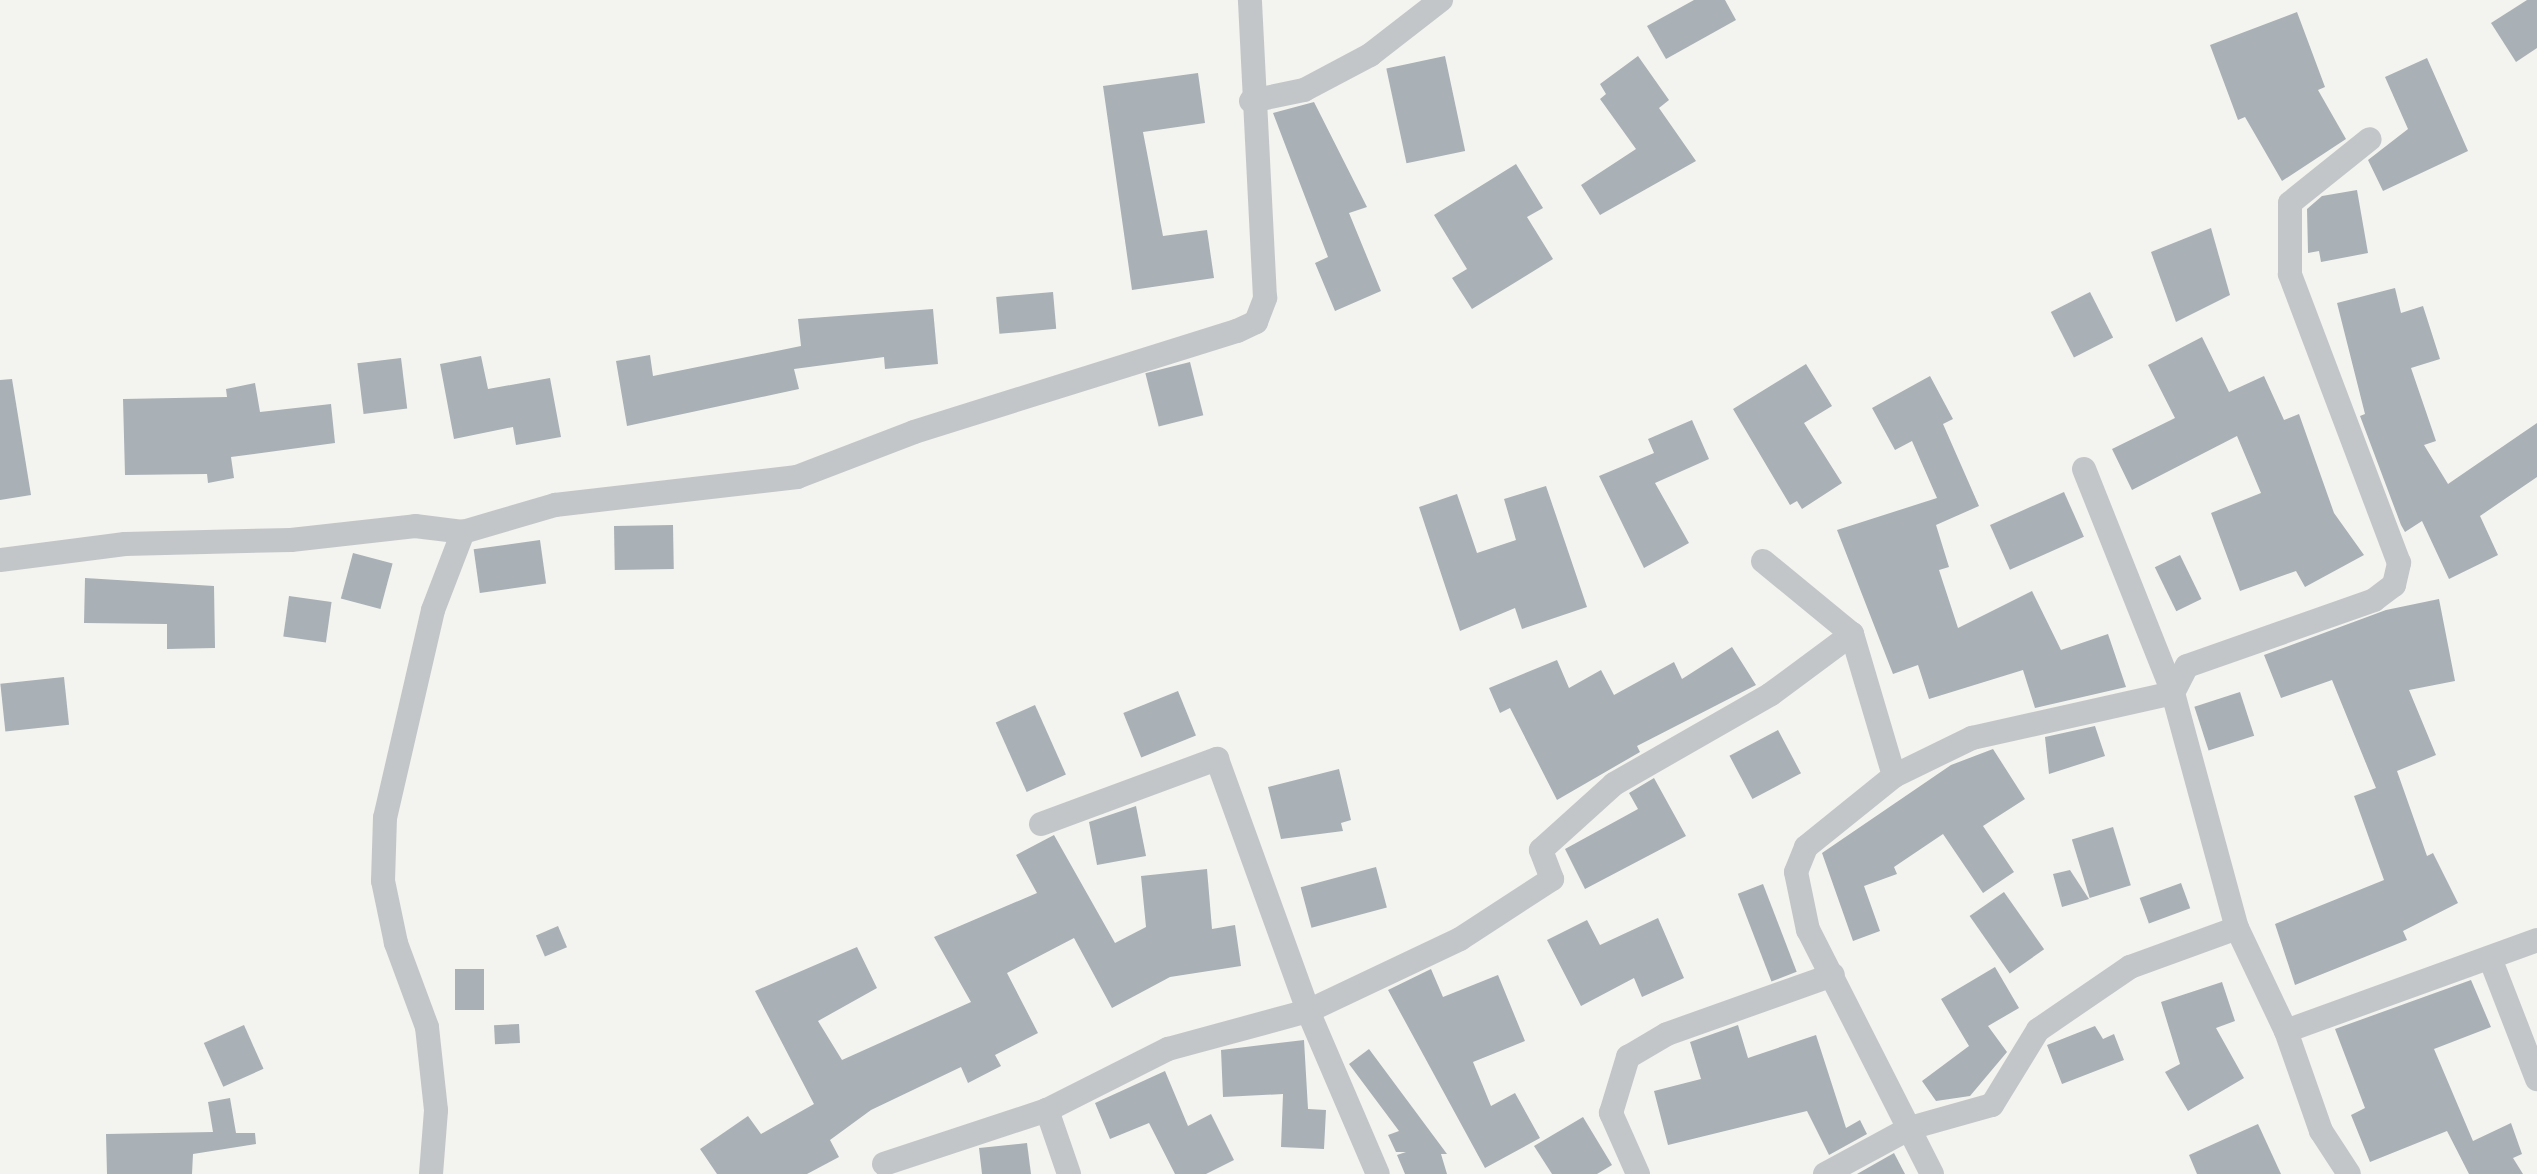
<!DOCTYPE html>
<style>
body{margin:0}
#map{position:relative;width:2537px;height:1174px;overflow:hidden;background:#f3f4ef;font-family:Overpass,sans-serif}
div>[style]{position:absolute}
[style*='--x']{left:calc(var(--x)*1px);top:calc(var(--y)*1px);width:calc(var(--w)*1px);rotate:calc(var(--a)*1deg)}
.building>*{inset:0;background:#a9b0b6;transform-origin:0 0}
.minor>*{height:24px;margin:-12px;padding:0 12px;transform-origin:12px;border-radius:12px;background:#c3c6c9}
span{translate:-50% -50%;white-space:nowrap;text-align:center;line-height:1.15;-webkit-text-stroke:8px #fff;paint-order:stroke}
</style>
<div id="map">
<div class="building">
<i style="clip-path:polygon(1694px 0,1725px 0,1736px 20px,1666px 59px,1647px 26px)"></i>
<i style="clip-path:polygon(2527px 0,2537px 0,2537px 48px,2516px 62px,2491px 23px)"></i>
<i style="clip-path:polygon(2297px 12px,2325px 87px,2318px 90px,2346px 139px,2282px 181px,2245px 117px,2238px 120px,2210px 45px)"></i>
<i style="left:1445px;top:56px;width:97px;height:60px;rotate:78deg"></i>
<i style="clip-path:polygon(1638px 56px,1669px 100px,1659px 108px,1696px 161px,1600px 215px,1581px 185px,1636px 149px,1600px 99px,1606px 94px,1600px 84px)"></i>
<i style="clip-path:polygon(2427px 58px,2468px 151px,2383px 191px,2368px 160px,2408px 129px,2385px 77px)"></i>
<i style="clip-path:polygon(1198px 73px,1205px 123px,1143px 132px,1163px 236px,1207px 230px,1214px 278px,1132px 290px,1103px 86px)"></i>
<i style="clip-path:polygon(1314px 102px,1367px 207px,1349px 213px,1381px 291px,1335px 311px,1315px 263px,1328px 257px,1273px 113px)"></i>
<i style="clip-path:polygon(1516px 164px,1543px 208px,1527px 217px,1553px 259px,1472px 309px,1452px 278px,1467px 269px,1434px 215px)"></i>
<i style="clip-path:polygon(2357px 190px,2368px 253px,2321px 262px,2319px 251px,2308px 253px,2307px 209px,2322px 196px)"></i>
<i style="clip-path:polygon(2211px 228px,2230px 295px,2176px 322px,2151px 252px)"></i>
<i style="clip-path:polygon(2395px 288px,2401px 313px,2423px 306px,2440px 359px,2411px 368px,2436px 441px,2424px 445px,2448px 484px,2537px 423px,2537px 477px,2480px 516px,2498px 555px,2449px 579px,2422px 521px,2405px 532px,2401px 525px,2360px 416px,2365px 414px,2337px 303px)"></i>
<i style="left:1053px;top:292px;width:37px;height:57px;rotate:85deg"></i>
<i style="left:2090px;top:292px;width:51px;height:44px;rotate:63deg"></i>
<i style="clip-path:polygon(933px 309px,938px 364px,885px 369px,884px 357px,794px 369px,799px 389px,627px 426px,616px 361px,650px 355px,653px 376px,801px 346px,798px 319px)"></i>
<i style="clip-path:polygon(2202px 337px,2229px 392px,2264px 376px,2284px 420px,2299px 414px,2334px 513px,2364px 555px,2305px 587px,2296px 571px,2240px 591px,2211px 513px,2261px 493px,2237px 436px,2132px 490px,2112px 449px,2175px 418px,2148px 365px)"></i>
<i style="clip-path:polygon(481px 356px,488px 389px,550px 378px,561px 437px,516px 445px,513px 427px,454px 439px,440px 364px)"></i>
<i style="left:401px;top:358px;width:51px;height:44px;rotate:83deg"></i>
<i style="left:1190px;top:362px;width:55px;height:46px;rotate:76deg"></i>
<i style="clip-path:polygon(1806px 364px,1832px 406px,1804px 423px,1842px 483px,1802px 509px,1797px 501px,1790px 505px,1733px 409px)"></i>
<i style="clip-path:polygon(1930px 376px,1953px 419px,1943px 424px,1979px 506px,1936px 525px,1949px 567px,1939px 570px,1958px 628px,2032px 591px,2061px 650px,2108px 634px,2126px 687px,2035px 708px,2023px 670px,1929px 699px,1918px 665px,1893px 674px,1837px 530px,1937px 498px,1912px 441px,1895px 450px,1872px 408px)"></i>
<i style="clip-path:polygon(12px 379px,31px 495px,0 500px,0 380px)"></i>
<i style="clip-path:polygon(255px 383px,260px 412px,331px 404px,335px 443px,231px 457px,234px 478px,208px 483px,207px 474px,125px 475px,123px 399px,227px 397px,226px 389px)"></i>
<i style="clip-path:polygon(1692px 420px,1709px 459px,1655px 483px,1689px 543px,1644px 568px,1599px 476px,1654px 453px,1648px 439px)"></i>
<i style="clip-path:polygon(1546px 486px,1587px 607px,1522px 629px,1515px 608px,1460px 631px,1419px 507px,1457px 494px,1477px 553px,1516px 540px,1504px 499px)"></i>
<i style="left:2064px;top:492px;width:49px;height:81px;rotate:66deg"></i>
<i style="left:673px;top:525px;width:44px;height:59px;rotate:89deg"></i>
<i style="left:540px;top:540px;width:44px;height:67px;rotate:82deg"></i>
<i style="left:353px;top:553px;width:41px;height:47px;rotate:15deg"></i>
<i style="left:2180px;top:555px;width:49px;height:28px;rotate:64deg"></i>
<i style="clip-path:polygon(85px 578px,214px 586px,215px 648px,167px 649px,167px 624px,84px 623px)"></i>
<i style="left:289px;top:596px;width:43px;height:41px;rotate:8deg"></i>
<i style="clip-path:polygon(2439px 599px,2455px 681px,2409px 690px,2436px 755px,2397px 771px,2427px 856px,2433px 853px,2458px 903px,2403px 931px,2407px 940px,2295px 985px,2275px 924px,2384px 880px,2354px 796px,2376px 788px,2332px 680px,2281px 698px,2264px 655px,2386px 610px)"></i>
<i style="clip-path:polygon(1732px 647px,1756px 685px,1637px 746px,1640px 752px,1557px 800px,1510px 708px,1500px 713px,1489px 688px,1557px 660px,1569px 688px,1601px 670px,1614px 695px,1674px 662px,1682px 679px)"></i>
<i style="left:64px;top:677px;width:48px;height:64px;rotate:84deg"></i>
<i style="left:1178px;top:691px;width:48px;height:59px;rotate:68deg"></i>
<i style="left:2240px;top:692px;width:46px;height:48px;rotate:72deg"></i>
<i style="left:1035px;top:705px;width:76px;height:43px;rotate:66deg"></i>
<i style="clip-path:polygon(2095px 726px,2105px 756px,2049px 774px,2045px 737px)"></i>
<i style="left:1778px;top:730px;width:49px;height:55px;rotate:62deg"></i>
<i style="clip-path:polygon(1993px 749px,2025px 799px,1983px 826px,2014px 872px,1983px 893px,1943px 834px,1894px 867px,1897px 874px,1864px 886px,1880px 931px,1853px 941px,1822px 853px,1951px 765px)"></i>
<i style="clip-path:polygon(1339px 769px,1351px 820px,1341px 823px,1343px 831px,1281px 839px,1268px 787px)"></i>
<i style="clip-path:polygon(1654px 778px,1686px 836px,1585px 889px,1565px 849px,1638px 809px,1629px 793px)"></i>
<i style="clip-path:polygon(1136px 806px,1146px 856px,1097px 865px,1089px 822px)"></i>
<i style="left:2113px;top:827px;width:61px;height:43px;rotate:73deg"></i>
<i style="clip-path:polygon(1054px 835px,1115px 943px,1146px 927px,1141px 876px,1207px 869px,1212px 929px,1235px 925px,1241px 966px,1170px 977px,1112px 1008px,1074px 938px,1007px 973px,1038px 1033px,995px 1055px,1001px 1066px,968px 1083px,961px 1067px,871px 1110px,830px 1140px,839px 1157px,807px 1174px,717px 1174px,700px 1149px,748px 1116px,761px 1134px,814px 1104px,755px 991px,857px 947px,877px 988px,818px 1021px,842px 1060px,971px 1002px,934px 937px,1037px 893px,1016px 855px)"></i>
<i style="left:1376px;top:867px;width:42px;height:78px;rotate:75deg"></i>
<i style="clip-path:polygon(2070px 870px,2089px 899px,2062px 907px,2053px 874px)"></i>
<i style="left:2181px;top:883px;width:27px;height:44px;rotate:70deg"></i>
<i style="left:1763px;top:884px;width:94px;height:27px;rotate:69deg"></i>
<i style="left:2004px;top:892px;width:70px;height:42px;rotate:55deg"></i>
<i style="clip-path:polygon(1658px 918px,1684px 978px,1642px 997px,1634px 978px,1581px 1006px,1547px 940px,1587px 920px,1600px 945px)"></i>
<i style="left:558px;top:926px;width:23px;height:24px;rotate:67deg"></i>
<i style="clip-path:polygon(1995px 967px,2019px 1008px,1988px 1026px,2007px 1052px,1970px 1096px,1936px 1101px,1922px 1081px,1969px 1046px,1941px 999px)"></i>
<i style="left:455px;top:969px;width:29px;height:41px"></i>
<i style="clip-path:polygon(1431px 969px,1443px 997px,1498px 975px,1525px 1041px,1473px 1062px,1491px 1106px,1515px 1093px,1540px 1138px,1485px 1168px,1388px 990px)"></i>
<i style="clip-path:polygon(2471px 980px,2491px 1027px,2434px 1049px,2473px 1141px,2511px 1123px,2522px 1154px,2513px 1158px,2523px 1174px,2469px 1174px,2447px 1131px,2370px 1162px,2351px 1115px,2365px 1108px,2335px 1029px)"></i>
<i style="clip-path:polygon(2222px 982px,2235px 1021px,2216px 1028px,2244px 1078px,2188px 1111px,2165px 1072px,2180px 1064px,2161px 1002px)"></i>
<i style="left:519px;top:1024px;width:19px;height:25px;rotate:87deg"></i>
<i style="left:244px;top:1025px;width:48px;height:44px;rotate:66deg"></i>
<i style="clip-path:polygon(1738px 1025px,1748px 1058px,1816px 1035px,1846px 1128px,1860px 1120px,1867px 1134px,1829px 1155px,1807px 1111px,1668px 1145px,1654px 1091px,1701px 1079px,1690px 1042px)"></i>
<i style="clip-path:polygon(2095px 1026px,2103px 1039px,2114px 1034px,2124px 1060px,2062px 1084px,2047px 1045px)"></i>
<i style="clip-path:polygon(1304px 1040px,1308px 1109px,1326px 1110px,1324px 1149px,1281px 1147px,1283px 1094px,1223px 1097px,1221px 1050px)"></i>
<i style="clip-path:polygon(1369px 1049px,1447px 1154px,1441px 1154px,1447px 1174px,1405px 1174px,1397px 1155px,1406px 1152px,1396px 1152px,1388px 1135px,1399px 1131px,1349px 1064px)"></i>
<i style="clip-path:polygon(1165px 1071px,1188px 1126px,1211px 1114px,1234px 1160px,1206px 1174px,1175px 1174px,1149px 1123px,1110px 1139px,1095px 1103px)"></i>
<i style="clip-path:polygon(230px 1098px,236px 1133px,255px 1133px,256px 1144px,193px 1154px,192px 1174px,107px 1174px,106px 1134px,213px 1132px,208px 1102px)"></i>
<i style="clip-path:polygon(1583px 1117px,1612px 1165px,1597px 1174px,1552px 1174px,1534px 1146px)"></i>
<i style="clip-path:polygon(2258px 1124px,2281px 1174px,2197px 1174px,2189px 1155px)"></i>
<i style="clip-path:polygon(1027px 1143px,1031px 1174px,982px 1174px,979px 1148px)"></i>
<i style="clip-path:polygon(1894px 1153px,1905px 1174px,1857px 1174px)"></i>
</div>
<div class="minor">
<i style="--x:1251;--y:101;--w:54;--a:-11.7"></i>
<i style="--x:1304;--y:90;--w:75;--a:-27.9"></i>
<i style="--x:1370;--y:55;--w:90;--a:-37.8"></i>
<i style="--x:2084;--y:469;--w:241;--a:68.3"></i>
<i style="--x:2173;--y:693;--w:244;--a:74.8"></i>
<i style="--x:2237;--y:928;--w:114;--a:64.6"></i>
<i style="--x:2286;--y:1031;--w:106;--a:70.7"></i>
<i style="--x:2321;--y:1131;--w:51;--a:56.9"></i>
<i style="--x:0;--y:560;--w:126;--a:-7.3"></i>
<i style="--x:125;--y:544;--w:166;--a:-1.4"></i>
<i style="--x:291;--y:540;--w:125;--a:-6.4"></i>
<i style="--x:415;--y:526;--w:48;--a:7.1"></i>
<i style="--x:463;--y:532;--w:96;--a:-16.4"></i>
<i style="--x:555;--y:505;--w:244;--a:-6.6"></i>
<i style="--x:797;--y:477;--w:125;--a:-21"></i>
<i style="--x:914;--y:432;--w:338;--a:-17.4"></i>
<i style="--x:1237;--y:331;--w:21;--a:-25"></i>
<i style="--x:1256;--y:322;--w:26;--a:-69"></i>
<i style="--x:1265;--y:298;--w:298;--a:-92.9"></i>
<i style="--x:1763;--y:561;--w:115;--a:39.4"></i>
<i style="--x:1852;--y:634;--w:148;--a:73.5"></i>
<i style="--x:1041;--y:824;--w:188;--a:-20.3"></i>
<i style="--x:1217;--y:759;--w:268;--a:70.1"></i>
<i style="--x:1308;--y:1011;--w:177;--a:66.8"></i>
<i style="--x:2490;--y:958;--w:130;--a:68.8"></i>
<i style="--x:2286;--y:1031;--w:267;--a:-19.9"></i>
<i style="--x:884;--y:1164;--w:172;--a:-18.3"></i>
<i style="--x:431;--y:1174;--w:64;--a:-85.5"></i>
<i style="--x:436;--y:1110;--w:83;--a:-96.2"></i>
<i style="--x:427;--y:1027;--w:90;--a:-110.3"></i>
<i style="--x:396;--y:943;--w:63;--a:-101.8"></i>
<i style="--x:383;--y:881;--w:63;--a:-88.2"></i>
<i style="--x:385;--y:818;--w:213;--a:-77"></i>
<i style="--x:433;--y:610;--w:84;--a:-69"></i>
<i style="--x:1069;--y:1174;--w:68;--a:-109"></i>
<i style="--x:1047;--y:1110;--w:136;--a:-26.8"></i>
<i style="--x:1168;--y:1049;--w:145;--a:-15.2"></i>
<i style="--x:1308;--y:1011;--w:168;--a:-25.3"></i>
<i style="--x:1460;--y:939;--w:110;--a:-33.1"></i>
<i style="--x:1552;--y:879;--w:31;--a:-111"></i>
<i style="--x:1541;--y:850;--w:98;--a:-42.1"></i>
<i style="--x:1614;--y:784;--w:181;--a:-29.8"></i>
<i style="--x:1771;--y:694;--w:101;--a:-36.5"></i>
<i style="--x:1638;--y:1174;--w:67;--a:-113.9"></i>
<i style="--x:1611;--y:1113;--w:59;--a:-73.1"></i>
<i style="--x:1628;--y:1057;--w:45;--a:-30.5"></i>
<i style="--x:1667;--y:1034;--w:176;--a:-19.6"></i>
<i style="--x:1825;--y:1174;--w:97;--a:-28.4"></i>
<i style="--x:1910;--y:1128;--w:85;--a:-15.7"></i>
<i style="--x:1992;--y:1105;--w:88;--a:-58.5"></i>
<i style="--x:2038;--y:1030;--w:112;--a:-34.4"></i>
<i style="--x:2130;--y:967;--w:114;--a:-20"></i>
<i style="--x:1932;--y:1174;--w:274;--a:-116.9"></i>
<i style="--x:1808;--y:930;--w:59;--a:-101.7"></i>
<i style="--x:1796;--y:872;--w:27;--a:-68"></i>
<i style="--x:1806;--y:847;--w:113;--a:-38.9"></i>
<i style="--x:1894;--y:776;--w:87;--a:-26"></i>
<i style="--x:1972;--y:738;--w:206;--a:-12.6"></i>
<i style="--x:2173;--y:693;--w:30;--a:-63"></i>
<i style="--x:2187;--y:666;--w:198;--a:-19.4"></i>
<i style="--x:2374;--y:600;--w:25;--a:-37"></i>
<i style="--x:2394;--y:585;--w:23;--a:-77"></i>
<i style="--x:2399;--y:563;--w:309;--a:-110.7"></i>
<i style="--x:2290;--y:274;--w:71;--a:-90"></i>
<i style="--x:2290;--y:203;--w:102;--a:-38.7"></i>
</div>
</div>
